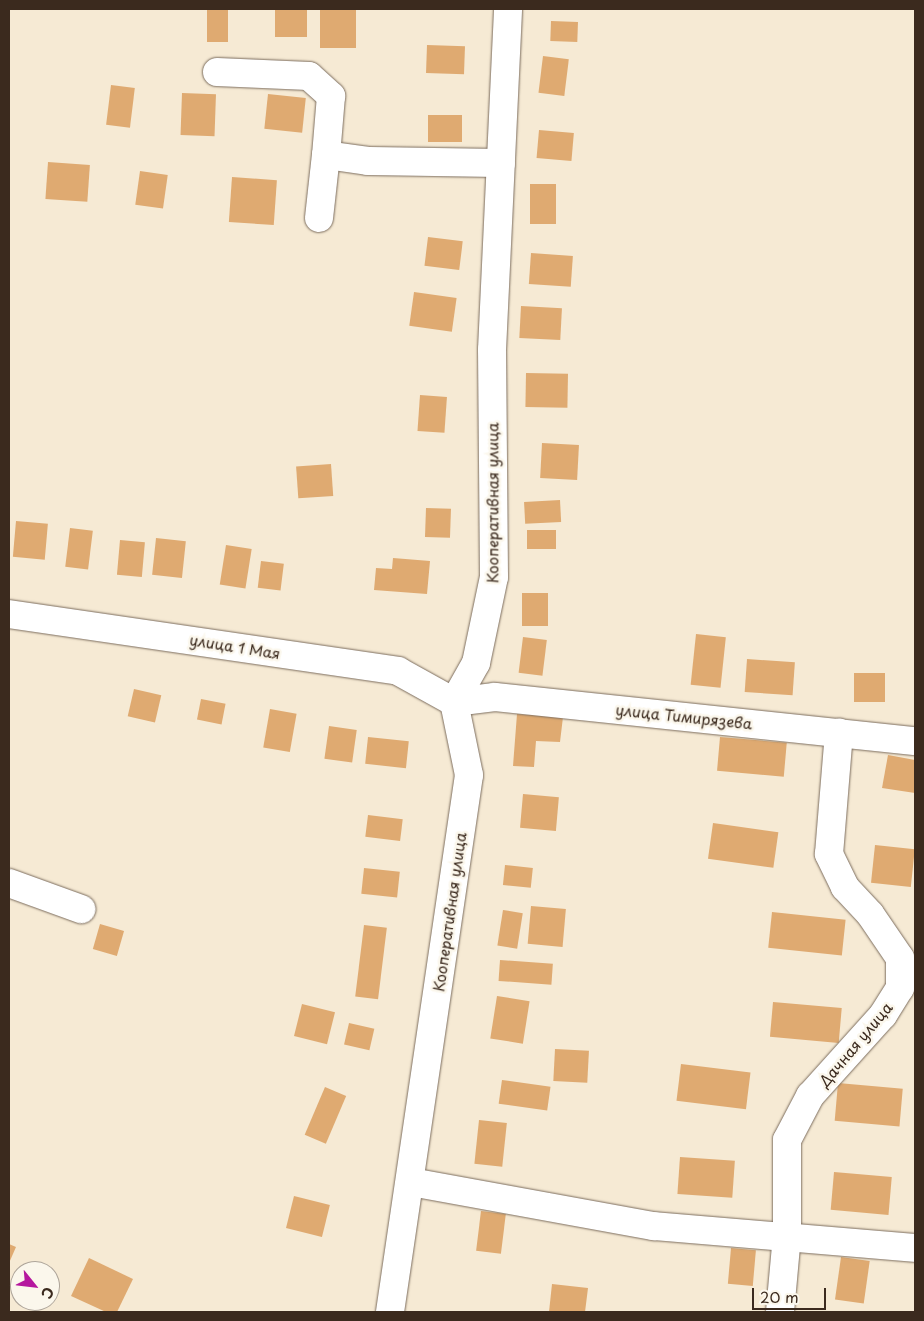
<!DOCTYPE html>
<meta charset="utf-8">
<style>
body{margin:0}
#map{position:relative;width:924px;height:1321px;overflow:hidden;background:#f6ead4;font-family:"Playpen Sans",sans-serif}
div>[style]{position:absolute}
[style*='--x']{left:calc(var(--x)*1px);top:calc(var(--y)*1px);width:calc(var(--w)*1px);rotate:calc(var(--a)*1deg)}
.building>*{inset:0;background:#dfaa71;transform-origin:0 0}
.roads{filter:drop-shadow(0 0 1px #7c6d5e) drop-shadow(0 0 1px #7c6d5e)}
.minor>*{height:28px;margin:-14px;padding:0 14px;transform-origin:14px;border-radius:14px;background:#fff}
span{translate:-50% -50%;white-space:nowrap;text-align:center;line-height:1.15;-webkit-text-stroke:5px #fbf7ec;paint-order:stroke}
.street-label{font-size:15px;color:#3b2a1e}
.frame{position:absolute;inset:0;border:10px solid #3b2a1e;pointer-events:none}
.north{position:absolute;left:10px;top:1261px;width:50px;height:50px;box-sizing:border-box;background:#fbf7ec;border:1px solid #aea59a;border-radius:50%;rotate:119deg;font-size:14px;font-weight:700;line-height:20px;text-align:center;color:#3b2a1e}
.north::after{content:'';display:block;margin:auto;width:18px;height:22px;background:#b5179e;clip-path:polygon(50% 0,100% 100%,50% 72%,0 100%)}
.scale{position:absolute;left:752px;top:1288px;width:74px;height:22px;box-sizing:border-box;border:2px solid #3b2a1e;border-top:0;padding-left:6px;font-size:15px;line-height:18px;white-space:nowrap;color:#3b2a1e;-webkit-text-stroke:4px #fbf7ec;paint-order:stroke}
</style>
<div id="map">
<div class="building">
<i style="left:207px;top:9px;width:21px;height:33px"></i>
<i style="left:275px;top:9px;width:32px;height:28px"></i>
<i style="left:320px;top:9px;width:36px;height:39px"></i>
<i style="left:551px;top:21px;width:27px;height:20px;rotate:2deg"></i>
<i style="left:427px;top:45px;width:38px;height:28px;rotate:2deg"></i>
<i style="left:543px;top:56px;width:26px;height:37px;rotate:7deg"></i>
<i style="left:111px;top:85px;width:24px;height:40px;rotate:7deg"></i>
<i style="left:182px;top:93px;width:34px;height:42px;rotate:2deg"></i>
<i style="left:268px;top:94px;width:38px;height:35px;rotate:6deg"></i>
<i style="left:462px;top:115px;width:27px;height:34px;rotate:90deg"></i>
<i style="left:539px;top:130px;width:35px;height:28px;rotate:5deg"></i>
<i style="left:48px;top:162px;width:42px;height:37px;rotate:4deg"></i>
<i style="left:140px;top:171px;width:28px;height:34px;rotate:8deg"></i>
<i style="left:232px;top:177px;width:45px;height:45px;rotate:4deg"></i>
<i style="left:530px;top:184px;width:26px;height:40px"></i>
<i style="left:428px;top:237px;width:35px;height:29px;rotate:7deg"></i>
<i style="left:531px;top:253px;width:42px;height:31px;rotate:4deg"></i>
<i style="left:414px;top:292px;width:43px;height:34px;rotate:8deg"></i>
<i style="left:521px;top:306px;width:41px;height:32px;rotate:3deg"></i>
<i style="left:526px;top:373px;width:42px;height:34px;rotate:1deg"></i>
<i style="left:420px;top:395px;width:27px;height:36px;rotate:4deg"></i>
<i style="left:542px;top:443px;width:37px;height:35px;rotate:3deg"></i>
<i style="left:331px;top:464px;width:32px;height:35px;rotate:86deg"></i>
<i style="left:560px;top:500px;width:22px;height:36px;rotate:87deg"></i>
<i style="left:426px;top:508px;width:25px;height:29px;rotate:2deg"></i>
<i style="left:16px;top:521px;width:32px;height:36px;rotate:5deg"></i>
<i style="left:70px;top:528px;width:23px;height:39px;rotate:7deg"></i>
<i style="left:527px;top:530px;width:29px;height:19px"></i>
<i style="left:156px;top:538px;width:30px;height:37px;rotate:6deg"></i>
<i style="left:120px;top:540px;width:25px;height:35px;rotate:5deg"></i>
<i style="left:226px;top:545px;width:26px;height:40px;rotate:9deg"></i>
<i style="clip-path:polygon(393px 558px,430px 561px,427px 594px,374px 590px,376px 568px,392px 569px)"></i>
<i style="left:261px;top:561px;width:23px;height:27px;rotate:7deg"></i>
<i style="left:522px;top:593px;width:26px;height:33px"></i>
<i style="left:696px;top:634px;width:30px;height:51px;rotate:6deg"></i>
<i style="left:523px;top:637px;width:24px;height:36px;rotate:7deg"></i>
<i style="left:747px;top:659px;width:48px;height:33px;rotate:4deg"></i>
<i style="left:854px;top:673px;width:31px;height:29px"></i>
<i style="left:134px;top:689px;width:28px;height:28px;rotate:13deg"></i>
<i style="left:201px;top:699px;width:25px;height:21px;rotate:11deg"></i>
<i style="left:270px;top:709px;width:27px;height:39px;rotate:10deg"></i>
<i style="clip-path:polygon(517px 714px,563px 717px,560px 742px,536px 741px,534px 767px,513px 766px)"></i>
<i style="left:329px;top:726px;width:28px;height:33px;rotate:8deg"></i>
<i style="left:368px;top:737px;width:41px;height:27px;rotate:6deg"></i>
<i style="left:720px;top:737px;width:67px;height:34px;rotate:5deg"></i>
<i style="clip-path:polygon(888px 755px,915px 760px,915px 793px,882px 788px)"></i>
<i style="left:523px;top:794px;width:36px;height:34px;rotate:5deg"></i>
<i style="left:368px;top:815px;width:35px;height:22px;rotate:7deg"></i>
<i style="left:713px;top:823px;width:66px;height:36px;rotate:8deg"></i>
<i style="left:875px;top:845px;width:40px;height:38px;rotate:6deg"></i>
<i style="left:505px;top:865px;width:28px;height:20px;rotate:6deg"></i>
<i style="left:364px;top:868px;width:36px;height:26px;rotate:6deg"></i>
<i style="left:531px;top:906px;width:35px;height:38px;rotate:5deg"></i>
<i style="left:503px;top:910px;width:20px;height:36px;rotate:9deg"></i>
<i style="left:772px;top:912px;width:74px;height:36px;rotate:6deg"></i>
<i style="left:100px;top:924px;width:25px;height:26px;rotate:16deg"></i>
<i style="left:364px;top:925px;width:23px;height:72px;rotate:7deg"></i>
<i style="left:500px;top:960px;width:53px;height:21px;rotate:4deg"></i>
<i style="left:497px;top:996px;width:33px;height:43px;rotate:9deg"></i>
<i style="left:773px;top:1002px;width:69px;height:35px;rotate:5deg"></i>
<i style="left:302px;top:1004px;width:34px;height:33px;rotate:14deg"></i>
<i style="left:349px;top:1023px;width:26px;height:22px;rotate:13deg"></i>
<i style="left:555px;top:1049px;width:34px;height:32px;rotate:3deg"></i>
<i style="left:681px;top:1064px;width:70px;height:37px;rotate:7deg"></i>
<i style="left:502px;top:1080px;width:49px;height:24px;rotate:8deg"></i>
<i style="left:838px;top:1083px;width:65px;height:38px;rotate:5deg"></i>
<i style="left:325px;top:1087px;width:23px;height:52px;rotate:23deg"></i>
<i style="left:479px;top:1120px;width:28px;height:44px;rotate:6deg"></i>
<i style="left:680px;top:1157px;width:55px;height:37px;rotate:4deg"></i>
<i style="left:834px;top:1172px;width:58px;height:38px;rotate:5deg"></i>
<i style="left:294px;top:1196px;width:37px;height:33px;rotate:14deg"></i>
<i style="left:481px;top:1211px;width:25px;height:40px;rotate:7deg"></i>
<i style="clip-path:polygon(9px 1244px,16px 1247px,9px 1263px)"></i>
<i style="left:731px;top:1248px;width:25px;height:36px;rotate:5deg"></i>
<i style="left:841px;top:1257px;width:29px;height:43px;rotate:8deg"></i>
<i style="clip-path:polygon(89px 1258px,133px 1279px,117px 1312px,106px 1312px,71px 1296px)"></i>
<i style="clip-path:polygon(552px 1284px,588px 1288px,585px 1312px,549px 1312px)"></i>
</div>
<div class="roads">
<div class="minor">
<i style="--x:217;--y:72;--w:92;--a:2.5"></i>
<i style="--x:309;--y:76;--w:30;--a:42"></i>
<i style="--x:331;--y:96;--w:59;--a:94.8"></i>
<i style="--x:326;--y:155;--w:42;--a:8.1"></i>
<i style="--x:368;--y:161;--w:133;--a:0.9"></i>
<i style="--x:319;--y:218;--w:63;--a:-83.7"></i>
<i style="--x:9;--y:614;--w:393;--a:8.3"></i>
<i style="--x:398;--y:671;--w:64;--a:29"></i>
<i style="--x:454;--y:702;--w:41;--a:-7"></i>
<i style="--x:495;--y:697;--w:422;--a:6"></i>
<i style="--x:9;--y:883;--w:77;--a:19.9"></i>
<i style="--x:411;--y:1182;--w:247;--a:10.3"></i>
<i style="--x:654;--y:1226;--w:262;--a:4.8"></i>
<i style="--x:390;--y:1312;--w:543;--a:-81.63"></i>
<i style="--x:469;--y:775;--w:75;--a:-101.6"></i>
<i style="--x:454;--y:702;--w:45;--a:-60.6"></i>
<i style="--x:476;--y:663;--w:88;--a:-78.2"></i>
<i style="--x:494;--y:577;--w:227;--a:-90.5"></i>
<i style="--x:492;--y:350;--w:341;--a:-87.3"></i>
<i style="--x:780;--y:1312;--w:77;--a:-84.8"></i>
<i style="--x:787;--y:1235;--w:95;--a:-90"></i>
<i style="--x:787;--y:1140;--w:50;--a:-62.4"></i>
<i style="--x:810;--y:1096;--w:109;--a:-48"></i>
<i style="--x:883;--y:1015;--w:32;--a:-58"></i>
<i style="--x:900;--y:988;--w:30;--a:-90"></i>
<i style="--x:900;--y:958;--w:53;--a:-124.3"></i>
<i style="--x:870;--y:914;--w:37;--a:-133"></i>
<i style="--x:845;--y:887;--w:37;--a:-116"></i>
<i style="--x:829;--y:854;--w:122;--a:-85.3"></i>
</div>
</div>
<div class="street-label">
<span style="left:492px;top:503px;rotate:-90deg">Кооперативная улица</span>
<span style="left:235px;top:646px;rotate:9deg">улица 1 Мая</span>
<span style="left:684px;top:716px;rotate:6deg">улица Тимирязева</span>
<span style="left:449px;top:912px;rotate:-82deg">Кооперативная улица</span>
<span style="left:855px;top:1044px;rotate:-50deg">Дачная улица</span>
</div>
<div class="frame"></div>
<div class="north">С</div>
<div class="scale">20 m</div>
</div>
